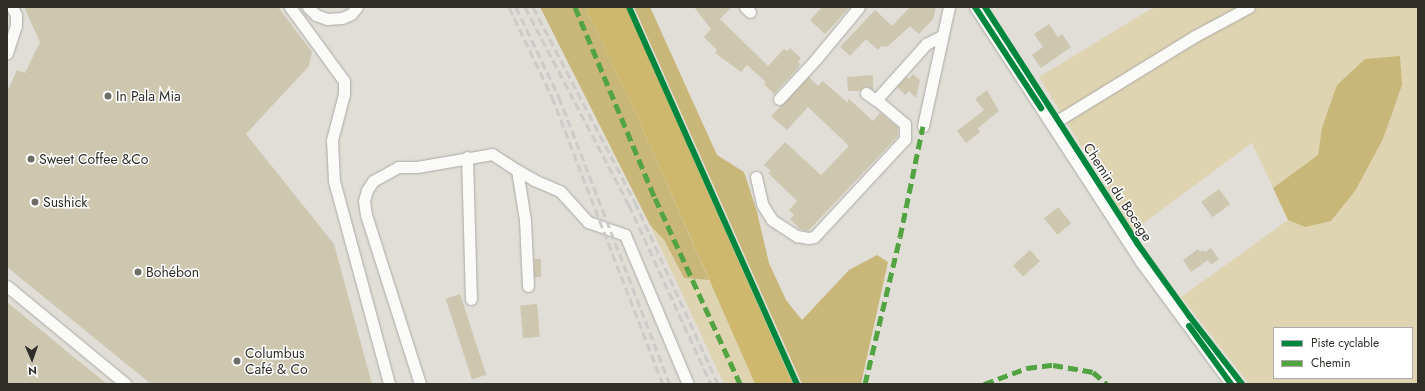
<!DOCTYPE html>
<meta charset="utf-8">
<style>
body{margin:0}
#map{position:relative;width:1425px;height:391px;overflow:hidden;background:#e0ded7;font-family:Jost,sans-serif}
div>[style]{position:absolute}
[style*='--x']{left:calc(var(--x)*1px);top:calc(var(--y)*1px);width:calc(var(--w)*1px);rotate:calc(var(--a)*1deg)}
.green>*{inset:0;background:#dfd4b2}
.forest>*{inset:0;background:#c9b779}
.water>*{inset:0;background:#ceb86d}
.building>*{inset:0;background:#cec7b0;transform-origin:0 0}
.roads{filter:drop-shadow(0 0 1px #aba9a4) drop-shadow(0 0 1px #aba9a4)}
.minor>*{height:11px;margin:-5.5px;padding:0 5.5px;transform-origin:5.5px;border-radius:5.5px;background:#fafaf9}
.rail>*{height:3px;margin-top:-1.5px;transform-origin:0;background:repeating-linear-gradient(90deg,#cccbc9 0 8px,transparent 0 12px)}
.quiet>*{height:5px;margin-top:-2.5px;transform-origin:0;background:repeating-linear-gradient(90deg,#52a442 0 10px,transparent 0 15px)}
.cycleway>*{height:6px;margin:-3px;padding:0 3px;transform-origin:3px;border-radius:3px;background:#00873e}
.dots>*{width:11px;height:11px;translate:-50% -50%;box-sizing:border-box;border:2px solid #fff;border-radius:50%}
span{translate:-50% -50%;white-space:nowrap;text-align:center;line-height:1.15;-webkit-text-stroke:3px #fff;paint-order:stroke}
.poi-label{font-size:14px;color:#302e29}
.left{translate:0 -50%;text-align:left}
.street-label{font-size:14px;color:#302e29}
.frame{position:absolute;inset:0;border:8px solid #302e29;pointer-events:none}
.legend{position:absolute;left:1273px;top:327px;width:140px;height:52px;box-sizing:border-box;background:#fff;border:1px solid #acaba9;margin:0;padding:5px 7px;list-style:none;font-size:12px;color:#302e29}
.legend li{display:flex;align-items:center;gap:8px;height:20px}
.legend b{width:20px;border:1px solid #acaba9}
.north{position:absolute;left:12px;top:339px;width:40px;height:40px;-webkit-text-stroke:3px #fff;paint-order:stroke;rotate:178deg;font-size:11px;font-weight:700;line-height:16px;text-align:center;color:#302e29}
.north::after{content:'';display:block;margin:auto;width:14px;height:18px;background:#302e29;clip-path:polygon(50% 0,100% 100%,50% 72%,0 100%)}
</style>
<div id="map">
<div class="green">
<i style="clip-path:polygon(evenodd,1154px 7px,1418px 7px,1418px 384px,1249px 384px,1181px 297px,1288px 220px,1305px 227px,1383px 139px,1402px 85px,1322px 128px,1318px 155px,1273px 188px,1252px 143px,1133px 231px,1039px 77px,1154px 7px,1274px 328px,1412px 328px,1412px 378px,1274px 378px,1274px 328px)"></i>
<i style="clip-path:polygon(650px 225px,664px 240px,684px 278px,709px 280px,755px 384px,724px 384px)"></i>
</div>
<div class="forest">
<i style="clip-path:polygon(540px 7px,585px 7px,638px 118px,709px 280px,684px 278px,664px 240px,650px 225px)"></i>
<i style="clip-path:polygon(634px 7px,650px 7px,717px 155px,744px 172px,757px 212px,769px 263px,786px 300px,802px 320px,849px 270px,877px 255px,888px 262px,861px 384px,802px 384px)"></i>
<i style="clip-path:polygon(1400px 56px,1402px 85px,1383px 139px,1355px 191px,1331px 221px,1305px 227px,1288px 220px,1273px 188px,1318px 155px,1322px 128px,1337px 85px,1365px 59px)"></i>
</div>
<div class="water">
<i style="clip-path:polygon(585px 7px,626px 7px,793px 384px,755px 384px,638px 118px)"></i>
</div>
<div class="building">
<i style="clip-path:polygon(24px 7px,278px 7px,312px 52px,309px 66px,246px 134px,334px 244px,372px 384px,151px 384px,7px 267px,7px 92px,17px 70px,25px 73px,40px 42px)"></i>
<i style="clip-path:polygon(694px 7px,732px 7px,720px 19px,768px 66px,784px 49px,787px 51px,790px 48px,801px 58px,798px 62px,800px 64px,798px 68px,774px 94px,764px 84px,766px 82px,747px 65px,741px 72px,715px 53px,717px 50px,704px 37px,711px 29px)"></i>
<i style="clip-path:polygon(822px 7px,850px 7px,825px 34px,810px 20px)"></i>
<i style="clip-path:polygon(910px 7px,936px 7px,933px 19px,919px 34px,910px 26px,887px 47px,881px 46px,878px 50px,866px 39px,850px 56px,840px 47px,875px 10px,892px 26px)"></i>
<i style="clip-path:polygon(1049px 24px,1058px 37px,1062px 34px,1071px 47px,1041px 68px,1032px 55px,1043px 47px,1034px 34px)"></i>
<i style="clip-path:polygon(913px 74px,920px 80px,916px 98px,909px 91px,905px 95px,897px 87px,906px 77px,909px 79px)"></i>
<i style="clip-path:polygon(873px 75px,873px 90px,866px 86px,860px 91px,848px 91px,847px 77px)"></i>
<i style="clip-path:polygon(809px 77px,818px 86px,823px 81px,848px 103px,848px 98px,873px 121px,880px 113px,898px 127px,898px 136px,808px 231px,800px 229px,790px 219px,794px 215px,789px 210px,797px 201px,768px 173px,771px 171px,764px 165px,785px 142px,821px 175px,849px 146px,808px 107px,787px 130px,771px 116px)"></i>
<i style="clip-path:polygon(987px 90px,999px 111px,978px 128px,980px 132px,966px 143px,957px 131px,984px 110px,975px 99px)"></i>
<i style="left:1219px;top:189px;width:19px;height:22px;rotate:54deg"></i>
<i style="left:1058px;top:207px;width:21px;height:18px;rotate:51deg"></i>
<i style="clip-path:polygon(1211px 248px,1219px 259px,1211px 265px,1208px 260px,1191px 272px,1183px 260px,1198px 249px,1200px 252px,1204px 250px,1205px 252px)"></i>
<i style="left:1030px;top:250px;width:15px;height:23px;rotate:48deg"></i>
<i style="left:534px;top:259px;width:7px;height:18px"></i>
<i style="left:460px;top:294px;width:85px;height:15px;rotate:72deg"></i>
<i style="clip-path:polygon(7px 302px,70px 354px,107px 384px,7px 384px)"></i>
<i style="left:537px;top:304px;width:33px;height:17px;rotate:85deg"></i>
</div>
<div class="roads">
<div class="minor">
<i style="--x:290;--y:7;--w:92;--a:53.9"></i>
<i style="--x:344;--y:81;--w:13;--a:90"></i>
<i style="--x:344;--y:94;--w:48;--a:104.6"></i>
<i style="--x:332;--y:140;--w:41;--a:87.2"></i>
<i style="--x:334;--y:181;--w:210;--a:74.8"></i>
<i style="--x:308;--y:7;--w:11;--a:45"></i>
<i style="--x:316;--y:15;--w:12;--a:20"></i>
<i style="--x:327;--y:19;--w:15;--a:-4"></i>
<i style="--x:342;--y:18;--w:10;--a:-24"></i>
<i style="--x:351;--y:14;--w:9;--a:-49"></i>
<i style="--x:745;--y:7;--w:7;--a:45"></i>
<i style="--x:975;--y:7;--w:304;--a:56.9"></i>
<i style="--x:1141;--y:262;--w:152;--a:53.6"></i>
<i style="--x:7;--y:53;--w:28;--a:-72"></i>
<i style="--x:16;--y:26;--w:11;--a:-90"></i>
<i style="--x:16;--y:15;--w:9;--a:-117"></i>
<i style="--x:866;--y:93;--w:12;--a:35"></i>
<i style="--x:779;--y:99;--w:54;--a:-47.2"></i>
<i style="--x:816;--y:59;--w:67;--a:-50.4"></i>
<i style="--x:1052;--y:124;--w:168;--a:-31.6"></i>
<i style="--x:1195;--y:36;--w:61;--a:-28.2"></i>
<i style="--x:923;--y:126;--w:122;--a:-77.7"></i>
<i style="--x:467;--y:157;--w:142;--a:88.4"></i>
<i style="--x:517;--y:170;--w:20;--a:30"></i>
<i style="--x:534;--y:180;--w:28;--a:23"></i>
<i style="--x:560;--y:191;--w:42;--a:47.9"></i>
<i style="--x:588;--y:222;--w:39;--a:19"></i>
<i style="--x:625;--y:235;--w:162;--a:67.1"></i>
<i style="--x:756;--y:177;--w:28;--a:77"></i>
<i style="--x:762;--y:204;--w:19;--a:58"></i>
<i style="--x:772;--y:220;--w:30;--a:33"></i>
<i style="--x:797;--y:236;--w:11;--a:10"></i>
<i style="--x:808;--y:238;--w:6;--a:-9"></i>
<i style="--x:814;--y:237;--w:134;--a:-47.1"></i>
<i style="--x:905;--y:139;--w:15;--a:-90"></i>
<i style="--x:905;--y:124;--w:38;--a:-140"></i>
<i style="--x:876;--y:100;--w:75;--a:-48.2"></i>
<i style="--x:926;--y:44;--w:18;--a:-27"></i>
<i style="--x:7;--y:286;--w:154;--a:39.5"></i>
<i style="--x:420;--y:384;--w:177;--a:-107.7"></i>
<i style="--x:366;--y:215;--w:14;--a:-98"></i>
<i style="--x:364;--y:201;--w:11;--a:-75"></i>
<i style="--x:367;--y:190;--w:11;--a:-56"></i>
<i style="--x:373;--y:181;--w:29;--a:-29"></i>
<i style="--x:398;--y:167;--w:19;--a:0"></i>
<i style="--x:417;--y:167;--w:76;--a:-9.8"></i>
<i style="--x:492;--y:154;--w:30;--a:33"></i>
<i style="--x:517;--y:170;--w:51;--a:80.9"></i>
<i style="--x:525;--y:220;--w:66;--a:87.4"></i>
</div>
</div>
<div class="rail">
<i style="--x:509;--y:7;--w:100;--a:64.5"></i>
<i style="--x:552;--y:97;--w:308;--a:68.9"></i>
<i style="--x:516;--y:7;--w:100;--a:64.5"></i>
<i style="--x:559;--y:97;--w:308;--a:68.9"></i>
<i style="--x:525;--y:7;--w:224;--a:62.3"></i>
<i style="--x:629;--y:205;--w:197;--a:65.4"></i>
<i style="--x:533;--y:7;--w:220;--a:62.4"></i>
<i style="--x:635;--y:202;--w:200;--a:65.5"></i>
</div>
<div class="quiet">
<i style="--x:575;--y:7;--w:207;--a:67.3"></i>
<i style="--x:655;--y:198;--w:205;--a:65.4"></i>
<i style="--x:865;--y:384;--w:151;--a:-76.6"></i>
<i style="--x:900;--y:237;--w:113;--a:-78.3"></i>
<i style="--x:984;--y:384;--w:46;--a:-20.4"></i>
<i style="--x:1027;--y:368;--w:26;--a:-7"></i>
<i style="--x:1053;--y:365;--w:41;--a:9.9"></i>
<i style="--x:1093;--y:372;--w:18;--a:41"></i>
</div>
<div class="cycleway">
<i style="--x:629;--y:7;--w:413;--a:66"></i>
<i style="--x:975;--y:7;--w:121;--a:56.8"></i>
<i style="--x:985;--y:7;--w:281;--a:57.2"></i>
<i style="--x:1137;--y:243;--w:91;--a:54.4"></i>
<i style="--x:1190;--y:317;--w:85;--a:52.2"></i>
<i style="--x:1189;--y:326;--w:72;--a:54.1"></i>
</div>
<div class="dots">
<i style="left:108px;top:96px;background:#6e6c66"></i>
<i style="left:31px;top:159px;background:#6e6c66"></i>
<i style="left:35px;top:202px;background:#6e6c66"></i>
<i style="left:138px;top:272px;background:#6e6c66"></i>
<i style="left:237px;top:361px;background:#6e6c66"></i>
</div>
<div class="poi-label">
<span class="left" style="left:116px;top:96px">In Pala Mia</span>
<span class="left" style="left:39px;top:159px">Sweet Coffee &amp;Co</span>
<span class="left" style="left:43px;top:202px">Sushick</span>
<span class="left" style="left:146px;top:272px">Bohébon</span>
<span class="left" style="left:245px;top:361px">Columbus<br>Café &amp; Co</span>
</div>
<div class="street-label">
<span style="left:1118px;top:192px;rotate:57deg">Chemin du Bocage</span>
</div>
<div class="frame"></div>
<ul class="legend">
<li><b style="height:5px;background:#00873e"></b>Piste cyclable</li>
<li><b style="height:5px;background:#52a442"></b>Chemin</li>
</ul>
<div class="north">N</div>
</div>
